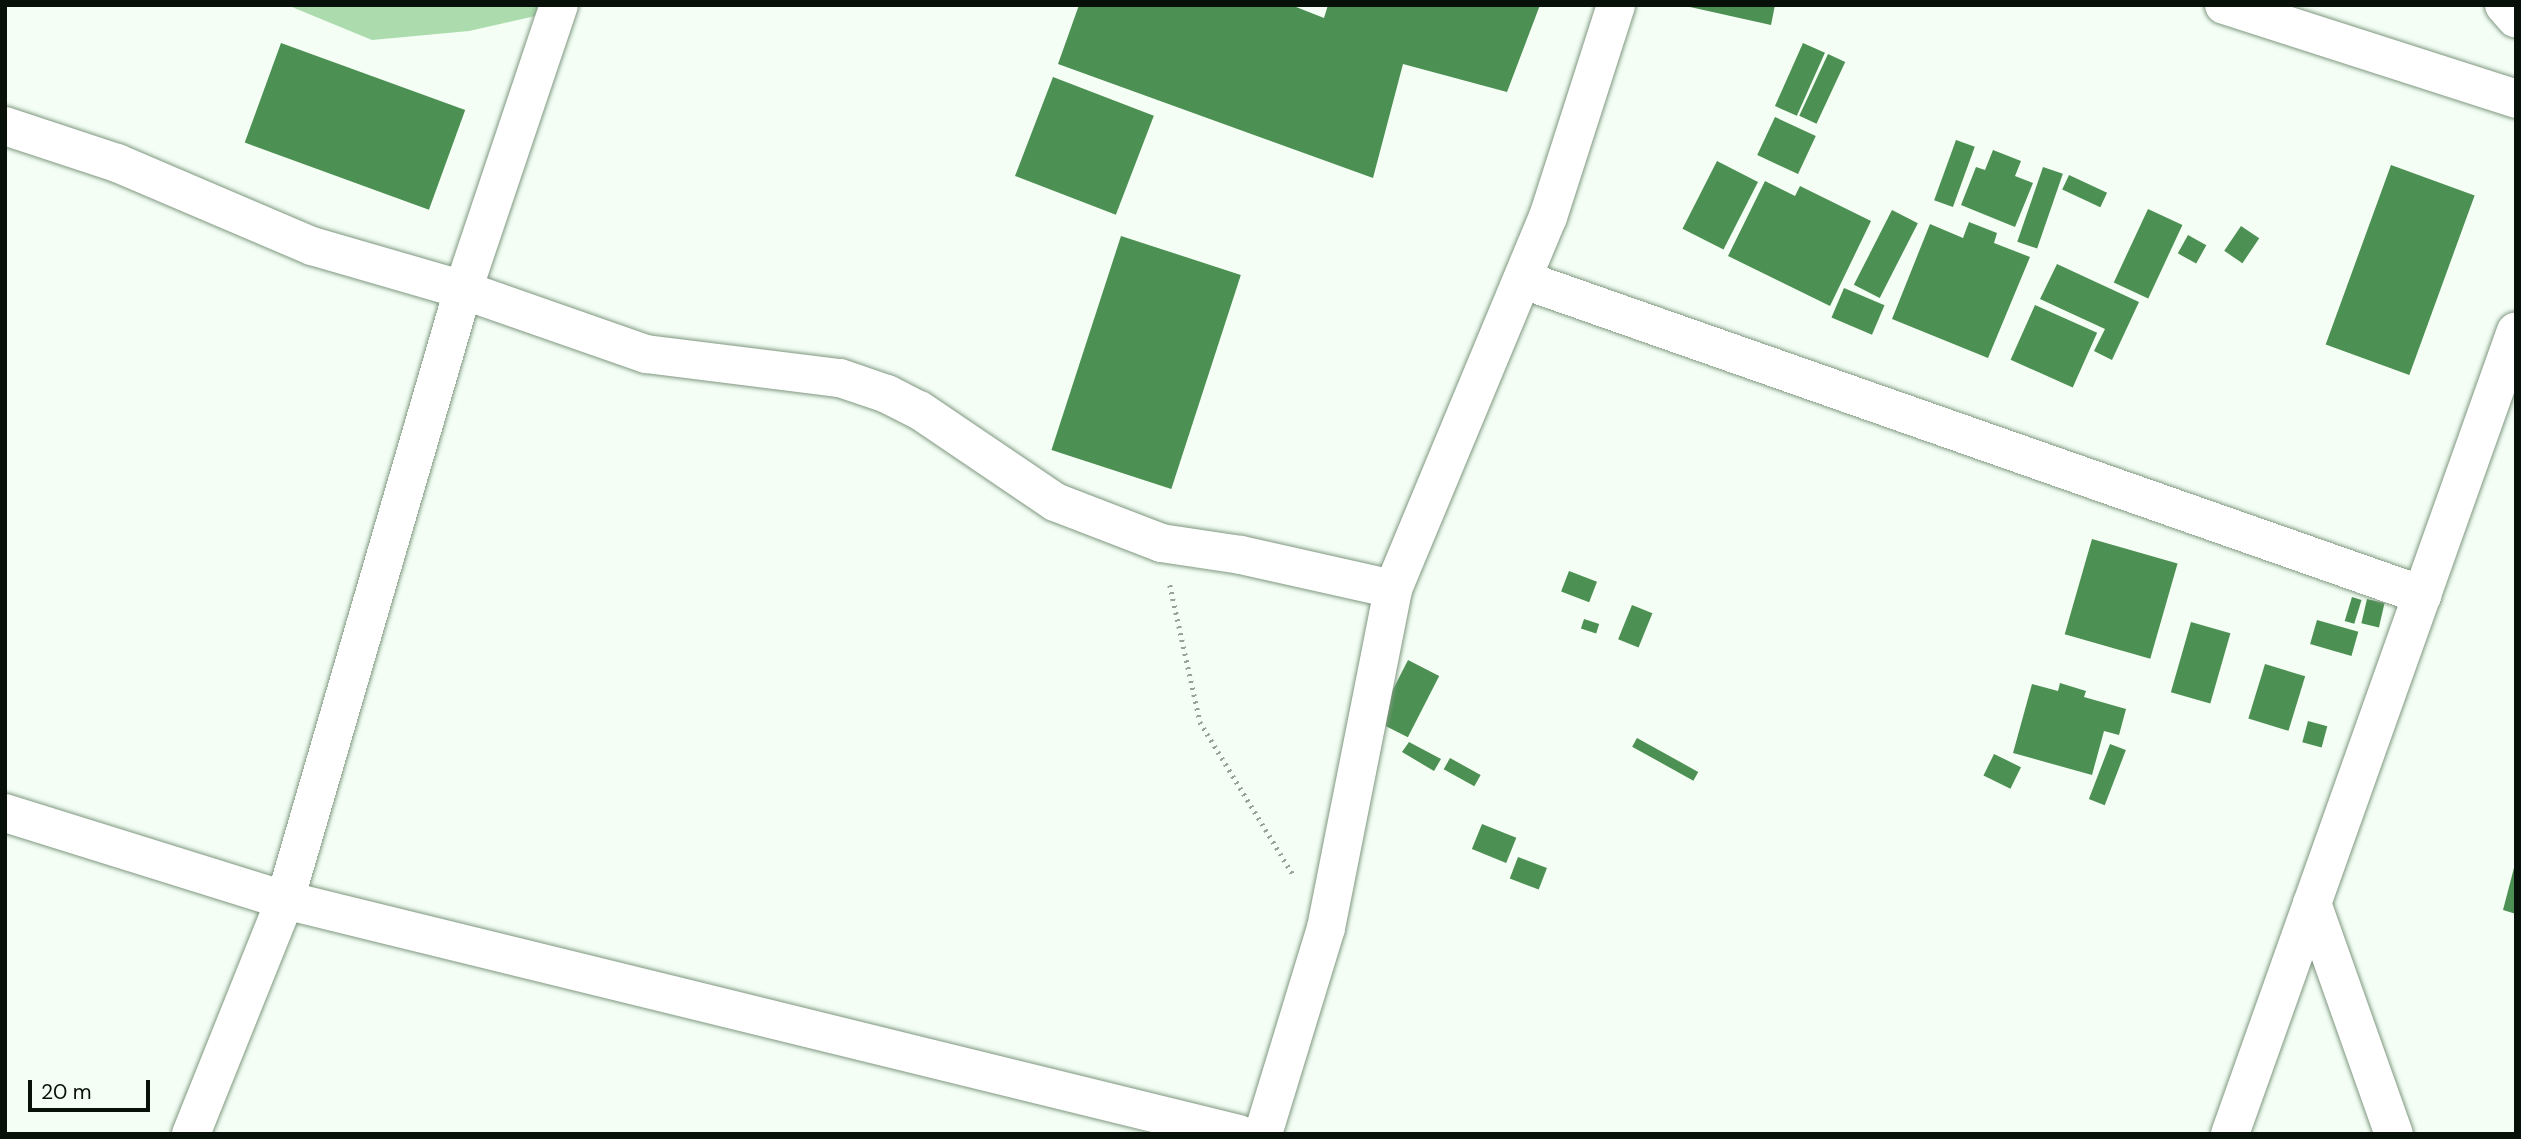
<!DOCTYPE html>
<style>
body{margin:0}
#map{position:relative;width:2521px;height:1139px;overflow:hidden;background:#f4fef4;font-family:"DM Sans",sans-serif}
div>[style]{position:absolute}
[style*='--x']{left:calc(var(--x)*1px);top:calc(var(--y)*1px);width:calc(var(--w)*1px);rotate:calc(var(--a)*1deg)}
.green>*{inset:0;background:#acdcae}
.building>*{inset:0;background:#4d9053;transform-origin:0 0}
.path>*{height:4.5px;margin-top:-2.25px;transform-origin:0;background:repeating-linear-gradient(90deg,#97a198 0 2px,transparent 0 7px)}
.roads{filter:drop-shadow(0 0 2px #7f9780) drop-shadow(0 0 2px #7f9780)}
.minor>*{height:38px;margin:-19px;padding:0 19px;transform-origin:19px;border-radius:19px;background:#fff}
span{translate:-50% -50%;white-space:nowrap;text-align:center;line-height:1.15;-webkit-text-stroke:5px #f4fef4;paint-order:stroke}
.frame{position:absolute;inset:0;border:7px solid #081109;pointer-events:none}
.scale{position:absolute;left:28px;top:1080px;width:122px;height:32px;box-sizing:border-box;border:4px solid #081109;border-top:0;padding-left:9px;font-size:21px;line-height:24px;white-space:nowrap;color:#081109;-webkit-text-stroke:5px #f4fef4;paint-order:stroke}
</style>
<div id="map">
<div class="green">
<i style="clip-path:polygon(287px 5px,561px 5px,553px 12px,469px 31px,372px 40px)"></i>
</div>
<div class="building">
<i style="clip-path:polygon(1079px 5px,1291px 5px,1324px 18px,1328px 5px,1540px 5px,1507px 92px,1403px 64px,1373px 178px,1058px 64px)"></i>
<i style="clip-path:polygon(1681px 5px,1775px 5px,1771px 25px)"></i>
<i style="left:281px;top:43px;width:196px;height:106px;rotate:20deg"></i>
<i style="left:1803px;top:43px;width:24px;height:69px;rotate:24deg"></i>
<i style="left:1828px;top:54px;width:19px;height:68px;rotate:25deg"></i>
<i style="left:1053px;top:77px;width:108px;height:106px;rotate:21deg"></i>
<i style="left:1775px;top:117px;width:45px;height:42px;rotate:25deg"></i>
<i style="left:1956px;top:140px;width:20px;height:64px;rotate:20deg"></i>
<i style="clip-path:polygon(1993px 150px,2021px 161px,2015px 176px,2033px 183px,2015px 227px,1961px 205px,1976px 167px,1985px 170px)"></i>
<i style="left:1717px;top:161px;width:46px;height:76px;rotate:27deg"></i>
<i style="left:2391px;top:165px;width:89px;height:191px;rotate:20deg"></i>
<i style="left:2043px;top:167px;width:21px;height:79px;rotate:19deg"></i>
<i style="left:2069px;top:175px;width:42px;height:16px;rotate:25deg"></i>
<i style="clip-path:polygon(1765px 181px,1795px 196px,1800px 186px,1871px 221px,1830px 306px,1728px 256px)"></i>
<i style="left:2148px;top:209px;width:38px;height:81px;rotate:25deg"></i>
<i style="left:1892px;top:210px;width:29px;height:84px;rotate:27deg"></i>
<i style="clip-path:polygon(1969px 222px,1997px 233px,1994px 243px,2030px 257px,1988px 358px,1892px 319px,1930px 224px,1963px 238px)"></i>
<i style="left:2241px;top:226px;width:22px;height:30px;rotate:34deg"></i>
<i style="left:2188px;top:235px;width:21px;height:21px;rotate:29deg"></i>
<i style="left:1121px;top:236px;width:126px;height:225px;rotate:18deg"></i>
<i style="clip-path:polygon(2057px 264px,2139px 302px,2112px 360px,2094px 351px,2105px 329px,2040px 299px)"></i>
<i style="left:1844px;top:288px;width:44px;height:32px;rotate:23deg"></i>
<i style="left:2035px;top:305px;width:68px;height:60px;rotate:24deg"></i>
<i style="left:2092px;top:539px;width:89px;height:99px;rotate:16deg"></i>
<i style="left:1569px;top:571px;width:30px;height:22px;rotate:21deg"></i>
<i style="left:2352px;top:597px;width:10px;height:25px;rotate:17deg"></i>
<i style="left:2367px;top:599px;width:18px;height:25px;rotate:13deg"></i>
<i style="left:1632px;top:605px;width:22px;height:37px;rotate:22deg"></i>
<i style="left:1584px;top:619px;width:16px;height:10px;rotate:18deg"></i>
<i style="left:2317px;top:620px;width:43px;height:25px;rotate:16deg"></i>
<i style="left:2191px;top:622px;width:41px;height:73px;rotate:16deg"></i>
<i style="left:1408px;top:660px;width:35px;height:69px;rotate:27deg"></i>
<i style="left:2265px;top:664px;width:42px;height:57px;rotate:17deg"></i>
<i style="clip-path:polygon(2060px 683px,2086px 691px,2084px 697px,2126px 709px,2119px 735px,2104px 731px,2092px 775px,2013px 753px,2032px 684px,2058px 691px)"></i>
<i style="left:2308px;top:721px;width:20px;height:22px;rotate:15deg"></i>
<i style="left:1637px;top:738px;width:70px;height:10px;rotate:29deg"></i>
<i style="clip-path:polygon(1409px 742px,1441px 759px,1434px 771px,1402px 752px)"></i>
<i style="left:2110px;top:744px;width:17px;height:59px;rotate:21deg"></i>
<i style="left:1994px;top:754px;width:30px;height:24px;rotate:26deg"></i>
<i style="left:1450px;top:758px;width:35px;height:13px;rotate:29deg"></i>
<i style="left:1482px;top:824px;width:37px;height:27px;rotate:22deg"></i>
<i style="left:1518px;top:857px;width:31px;height:23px;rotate:21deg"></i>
<i style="clip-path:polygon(2515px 864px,2516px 864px,2516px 914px,2503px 910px)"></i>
</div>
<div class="path">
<i style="--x:1170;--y:585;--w:140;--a:77.6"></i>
<i style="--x:1200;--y:722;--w:180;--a:58.6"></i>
</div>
<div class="roads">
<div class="minor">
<i style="--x:2224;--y:5;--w:307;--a:17.8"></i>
<i style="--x:2504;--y:5;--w:18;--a:49"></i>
<i style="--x:5;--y:126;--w:118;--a:18.3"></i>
<i style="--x:117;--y:163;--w:212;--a:23.1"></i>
<i style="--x:312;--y:246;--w:157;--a:16.2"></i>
<i style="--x:463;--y:290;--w:194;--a:19.3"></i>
<i style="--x:646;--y:354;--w:195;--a:7.1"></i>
<i style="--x:840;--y:378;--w:50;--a:18.8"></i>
<i style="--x:887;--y:394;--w:36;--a:27"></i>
<i style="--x:919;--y:410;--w:164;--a:34.1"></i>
<i style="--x:1055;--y:502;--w:114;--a:21.1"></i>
<i style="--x:1161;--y:543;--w:81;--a:8.5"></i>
<i style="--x:1241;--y:555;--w:156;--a:12.6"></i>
<i style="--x:1524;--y:280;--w:952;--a:19.33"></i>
<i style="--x:5;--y:813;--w:293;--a:17.3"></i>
<i style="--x:285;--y:900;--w:982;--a:13.78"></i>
<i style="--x:2312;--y:903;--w:245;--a:70.5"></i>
<i style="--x:191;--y:1134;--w:252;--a:-68.1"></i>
<i style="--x:285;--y:900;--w:635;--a:-73.73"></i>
<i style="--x:463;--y:290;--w:301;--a:-71.4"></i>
<i style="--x:1263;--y:1134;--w:215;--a:-73"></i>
<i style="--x:1326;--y:928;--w:346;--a:-78.8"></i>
<i style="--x:1393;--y:589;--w:403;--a:-67.4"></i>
<i style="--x:1548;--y:217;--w:223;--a:-72.2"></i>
<i style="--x:2230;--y:1134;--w:852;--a:-70.4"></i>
</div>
</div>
<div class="frame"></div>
<div class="scale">20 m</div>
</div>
